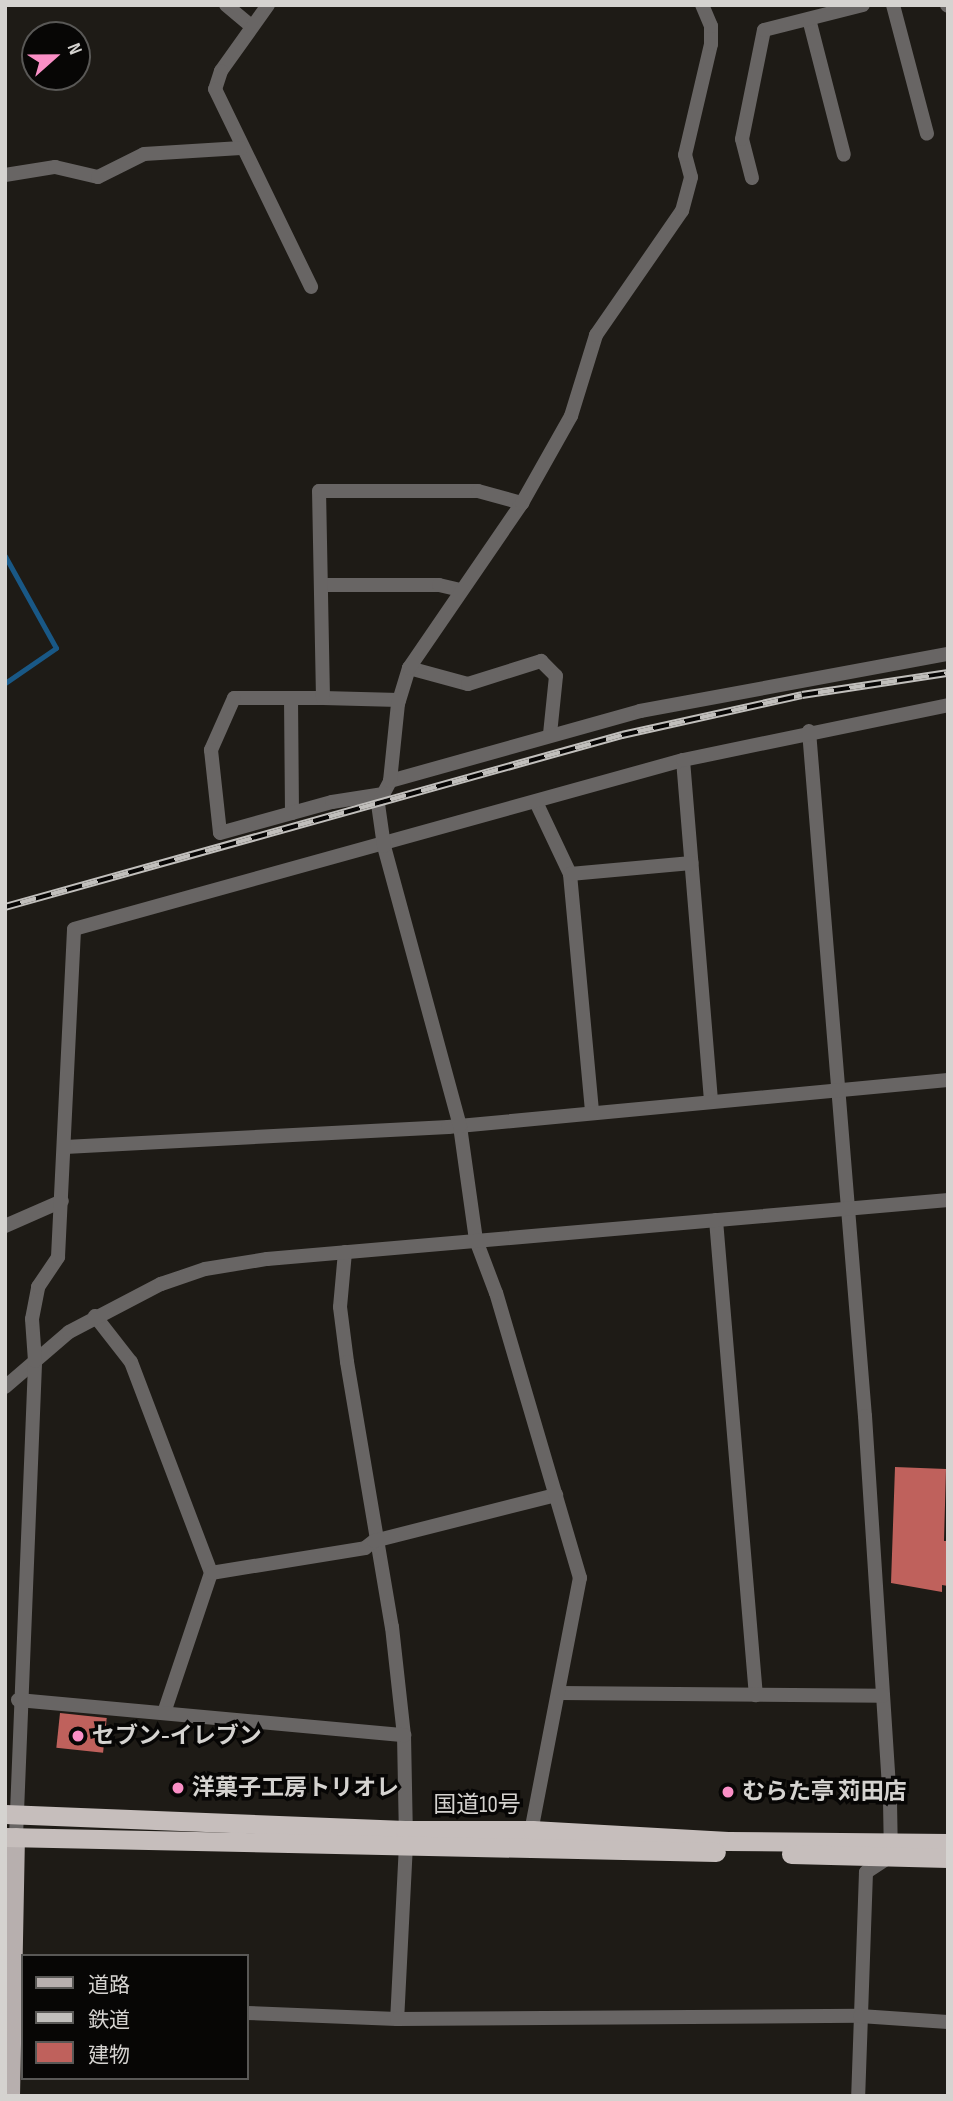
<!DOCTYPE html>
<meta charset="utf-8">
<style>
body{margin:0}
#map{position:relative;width:953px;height:2101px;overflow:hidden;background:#1e1b16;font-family:"Sofia Sans Condensed","Noto Sans JP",sans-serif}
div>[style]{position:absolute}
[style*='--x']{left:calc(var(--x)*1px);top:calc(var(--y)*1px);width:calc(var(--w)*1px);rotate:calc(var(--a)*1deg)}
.stream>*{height:5px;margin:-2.5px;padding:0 2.5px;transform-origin:2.5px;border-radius:2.5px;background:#195886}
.building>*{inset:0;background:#bf615c;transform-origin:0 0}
.minor>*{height:14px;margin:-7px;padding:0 7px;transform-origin:7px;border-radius:7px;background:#686564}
.tertiary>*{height:14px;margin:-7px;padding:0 7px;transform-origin:7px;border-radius:7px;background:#686564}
.primary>*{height:18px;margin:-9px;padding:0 9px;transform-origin:9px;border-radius:9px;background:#b7afae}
.trunk>*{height:19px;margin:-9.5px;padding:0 9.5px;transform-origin:9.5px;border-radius:9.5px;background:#c6bebc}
.rail>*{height:8px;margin-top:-4px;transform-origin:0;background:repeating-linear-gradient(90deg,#070605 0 16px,#c1bfbc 0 32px);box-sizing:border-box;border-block:2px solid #c1bfbc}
.dots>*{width:19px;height:19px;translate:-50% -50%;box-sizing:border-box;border:4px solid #070605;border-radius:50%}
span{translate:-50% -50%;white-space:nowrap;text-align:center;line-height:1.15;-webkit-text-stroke:7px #070605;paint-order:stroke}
.poi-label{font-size:23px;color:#d5d3d0;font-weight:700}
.left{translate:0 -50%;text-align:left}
.street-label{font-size:23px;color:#d5d3d0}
.frame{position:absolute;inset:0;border:7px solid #d5d3d0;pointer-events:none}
.legend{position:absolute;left:21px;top:1954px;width:228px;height:126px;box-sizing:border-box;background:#070605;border:2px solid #595856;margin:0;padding:9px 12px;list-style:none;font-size:21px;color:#d5d3d0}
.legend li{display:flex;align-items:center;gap:14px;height:35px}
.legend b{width:35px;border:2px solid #595856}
.north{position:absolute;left:21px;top:21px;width:70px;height:70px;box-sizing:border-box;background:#070605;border:2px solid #595856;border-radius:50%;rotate:69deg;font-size:19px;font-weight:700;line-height:28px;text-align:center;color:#d5d3d0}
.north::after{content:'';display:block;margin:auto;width:24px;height:32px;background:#fa8fc6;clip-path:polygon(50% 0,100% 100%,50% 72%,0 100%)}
</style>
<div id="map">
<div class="stream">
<i style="--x:5;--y:556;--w:105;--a:61"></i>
<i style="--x:56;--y:648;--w:62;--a:145.5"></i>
</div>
<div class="building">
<i style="clip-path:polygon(895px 1467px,946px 1469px,944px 1541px,948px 1541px,948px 1586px,942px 1585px,942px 1592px,891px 1583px)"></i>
<i style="left:60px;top:1713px;width:47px;height:35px;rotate:6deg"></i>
</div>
<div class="minor">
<i style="--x:226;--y:5;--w:33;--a:40"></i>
<i style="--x:268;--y:5;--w:81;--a:125.5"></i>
<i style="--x:221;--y:71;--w:19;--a:108"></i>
<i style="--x:215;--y:89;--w:220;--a:64.1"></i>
<i style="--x:893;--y:5;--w:133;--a:75.2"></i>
<i style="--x:947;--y:5;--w:1;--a:45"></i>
<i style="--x:809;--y:19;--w:140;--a:75.6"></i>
<i style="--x:5;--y:175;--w:51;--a:-9.1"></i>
<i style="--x:55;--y:167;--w:44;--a:13.1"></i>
<i style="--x:98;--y:177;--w:51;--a:-26.6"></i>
<i style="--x:144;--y:154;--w:97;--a:-3.5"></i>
<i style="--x:752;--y:178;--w:40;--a:-104.4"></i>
<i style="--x:742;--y:139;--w:111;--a:-78.6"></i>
<i style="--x:764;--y:30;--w:102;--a:-14.2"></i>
<i style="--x:321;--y:585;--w:118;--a:0"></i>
<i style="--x:439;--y:585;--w:22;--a:13"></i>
<i style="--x:409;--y:668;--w:61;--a:15.2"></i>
<i style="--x:468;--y:684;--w:77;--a:-17.5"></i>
<i style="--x:541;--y:661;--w:21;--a:45"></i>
<i style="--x:556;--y:676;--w:58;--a:95.9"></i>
<i style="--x:291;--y:698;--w:115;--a:89.5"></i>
<i style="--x:323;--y:698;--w:89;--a:180"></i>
<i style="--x:234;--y:698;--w:57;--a:113.9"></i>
<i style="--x:211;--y:750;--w:83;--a:83.8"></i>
<i style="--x:220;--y:833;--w:116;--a:-15.5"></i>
<i style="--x:332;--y:802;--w:52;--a:-8.9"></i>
<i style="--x:399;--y:700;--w:76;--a:-178.5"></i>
<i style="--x:323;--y:698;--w:207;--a:-91.1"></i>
<i style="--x:319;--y:491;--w:159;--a:0"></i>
<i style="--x:478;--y:491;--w:46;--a:15.3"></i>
<i style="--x:809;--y:731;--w:687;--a:85.33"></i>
<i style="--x:865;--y:1416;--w:386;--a:86.3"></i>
<i style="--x:890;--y:1801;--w:55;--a:89"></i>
<i style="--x:891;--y:1856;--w:30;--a:147"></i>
<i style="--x:866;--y:1872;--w:224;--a:92"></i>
<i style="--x:683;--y:760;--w:343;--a:85.3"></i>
<i style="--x:390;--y:781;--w:260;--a:-15.6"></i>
<i style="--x:640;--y:711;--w:313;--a:-10.5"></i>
<i style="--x:536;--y:802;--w:80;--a:64.7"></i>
<i style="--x:570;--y:874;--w:240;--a:84.7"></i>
<i style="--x:570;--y:874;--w:122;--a:-5.2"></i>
<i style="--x:74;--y:929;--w:632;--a:-15.51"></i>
<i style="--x:683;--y:760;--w:271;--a:-11.7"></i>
<i style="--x:65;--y:1147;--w:384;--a:-3"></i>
<i style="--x:448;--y:1127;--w:502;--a:-5.37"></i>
<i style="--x:716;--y:1220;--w:477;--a:85.2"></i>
<i style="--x:5;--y:1226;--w:62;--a:-23.7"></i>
<i style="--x:345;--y:1252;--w:55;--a:95.2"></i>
<i style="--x:340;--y:1307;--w:55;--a:82.7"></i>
<i style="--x:347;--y:1362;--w:269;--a:80.4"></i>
<i style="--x:392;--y:1627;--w:109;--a:83.7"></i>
<i style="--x:404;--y:1735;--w:109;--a:88.9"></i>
<i style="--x:406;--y:1844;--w:175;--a:92.9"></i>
<i style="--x:95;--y:1316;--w:58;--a:52"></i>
<i style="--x:131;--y:1362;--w:226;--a:69.2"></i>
<i style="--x:211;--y:1573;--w:145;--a:108.6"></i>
<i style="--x:211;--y:1573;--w:156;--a:-9.2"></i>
<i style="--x:365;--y:1548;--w:11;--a:-38"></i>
<i style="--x:374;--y:1541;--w:188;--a:-14.2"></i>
<i style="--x:560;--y:1693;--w:323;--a:0.5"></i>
<i style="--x:18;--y:1700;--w:388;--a:5.2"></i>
<i style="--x:530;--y:1837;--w:264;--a:-79.1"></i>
<i style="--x:580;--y:1578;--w:297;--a:-106.4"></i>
<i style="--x:496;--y:1293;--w:57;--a:-110.7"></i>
<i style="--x:476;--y:1240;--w:115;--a:-98"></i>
<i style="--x:460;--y:1126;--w:290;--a:-105.2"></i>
<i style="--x:384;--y:846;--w:42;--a:-98.1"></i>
<i style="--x:378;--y:804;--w:26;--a:-62"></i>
<i style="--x:390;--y:781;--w:77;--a:-84.1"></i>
<i style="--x:398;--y:704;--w:38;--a:-73"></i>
<i style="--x:409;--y:668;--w:200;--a:-55.6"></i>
<i style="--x:522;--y:503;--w:100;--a:-60.6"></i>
<i style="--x:571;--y:416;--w:85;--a:-72.8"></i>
<i style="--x:596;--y:335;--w:151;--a:-55.3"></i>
<i style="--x:682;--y:211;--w:35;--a:-75"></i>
<i style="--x:691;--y:177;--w:23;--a:-105"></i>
<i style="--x:685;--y:155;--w:114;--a:-76.8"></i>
<i style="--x:711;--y:44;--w:18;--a:-90"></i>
<i style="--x:711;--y:26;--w:23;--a:-113"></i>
<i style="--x:247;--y:2013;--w:150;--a:2.3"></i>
<i style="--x:397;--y:2019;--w:463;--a:-0.4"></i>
<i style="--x:860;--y:2016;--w:88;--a:3.9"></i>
</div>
<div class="tertiary">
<i style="--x:5;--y:1387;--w:84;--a:-40.7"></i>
<i style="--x:69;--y:1332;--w:104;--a:-27.6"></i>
<i style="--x:161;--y:1284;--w:46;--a:-18.8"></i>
<i style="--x:205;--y:1269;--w:63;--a:-9.2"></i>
<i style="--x:267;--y:1259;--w:684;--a:-4.95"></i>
<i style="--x:16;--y:1837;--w:476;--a:-87.7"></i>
<i style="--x:35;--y:1361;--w:42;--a:-94.1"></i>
<i style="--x:32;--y:1319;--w:33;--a:-79"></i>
<i style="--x:38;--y:1287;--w:36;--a:-56"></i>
<i style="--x:58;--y:1257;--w:328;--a:-87.2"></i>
</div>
<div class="primary">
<i style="--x:11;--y:2096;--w:259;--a:-88.9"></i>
</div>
<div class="trunk">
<i style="--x:5;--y:1814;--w:400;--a:2.3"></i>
<i style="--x:405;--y:1830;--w:127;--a:0"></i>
<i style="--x:532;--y:1830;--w:196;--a:3.2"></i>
<i style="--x:728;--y:1841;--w:220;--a:0.5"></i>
<i style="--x:5;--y:1837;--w:711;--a:1.21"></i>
<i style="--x:791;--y:1854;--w:157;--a:1.5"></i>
</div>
<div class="rail">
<i style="--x:5;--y:907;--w:641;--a:-15.58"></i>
<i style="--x:622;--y:735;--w:184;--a:-12.5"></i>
<i style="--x:802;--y:695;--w:148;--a:-8.6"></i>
</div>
<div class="dots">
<i style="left:78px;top:1736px;background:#fa8fc6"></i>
<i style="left:178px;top:1788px;background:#fa8fc6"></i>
<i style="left:728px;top:1792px;background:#fa8fc6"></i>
</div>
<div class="poi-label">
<span class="left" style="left:92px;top:1736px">セブン-イレブン</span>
<span class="left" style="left:192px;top:1788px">洋菓子工房トリオレ</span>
<span class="left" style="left:742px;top:1792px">むらた亭 苅田店</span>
</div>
<div class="street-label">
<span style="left:477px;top:1805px">国道10号</span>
</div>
<div class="frame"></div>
<ul class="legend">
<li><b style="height:9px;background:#b7afae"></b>道路</li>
<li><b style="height:9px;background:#c1bfbc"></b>鉄道</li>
<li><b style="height:19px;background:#bf615c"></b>建物</li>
</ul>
<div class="north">N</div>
</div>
